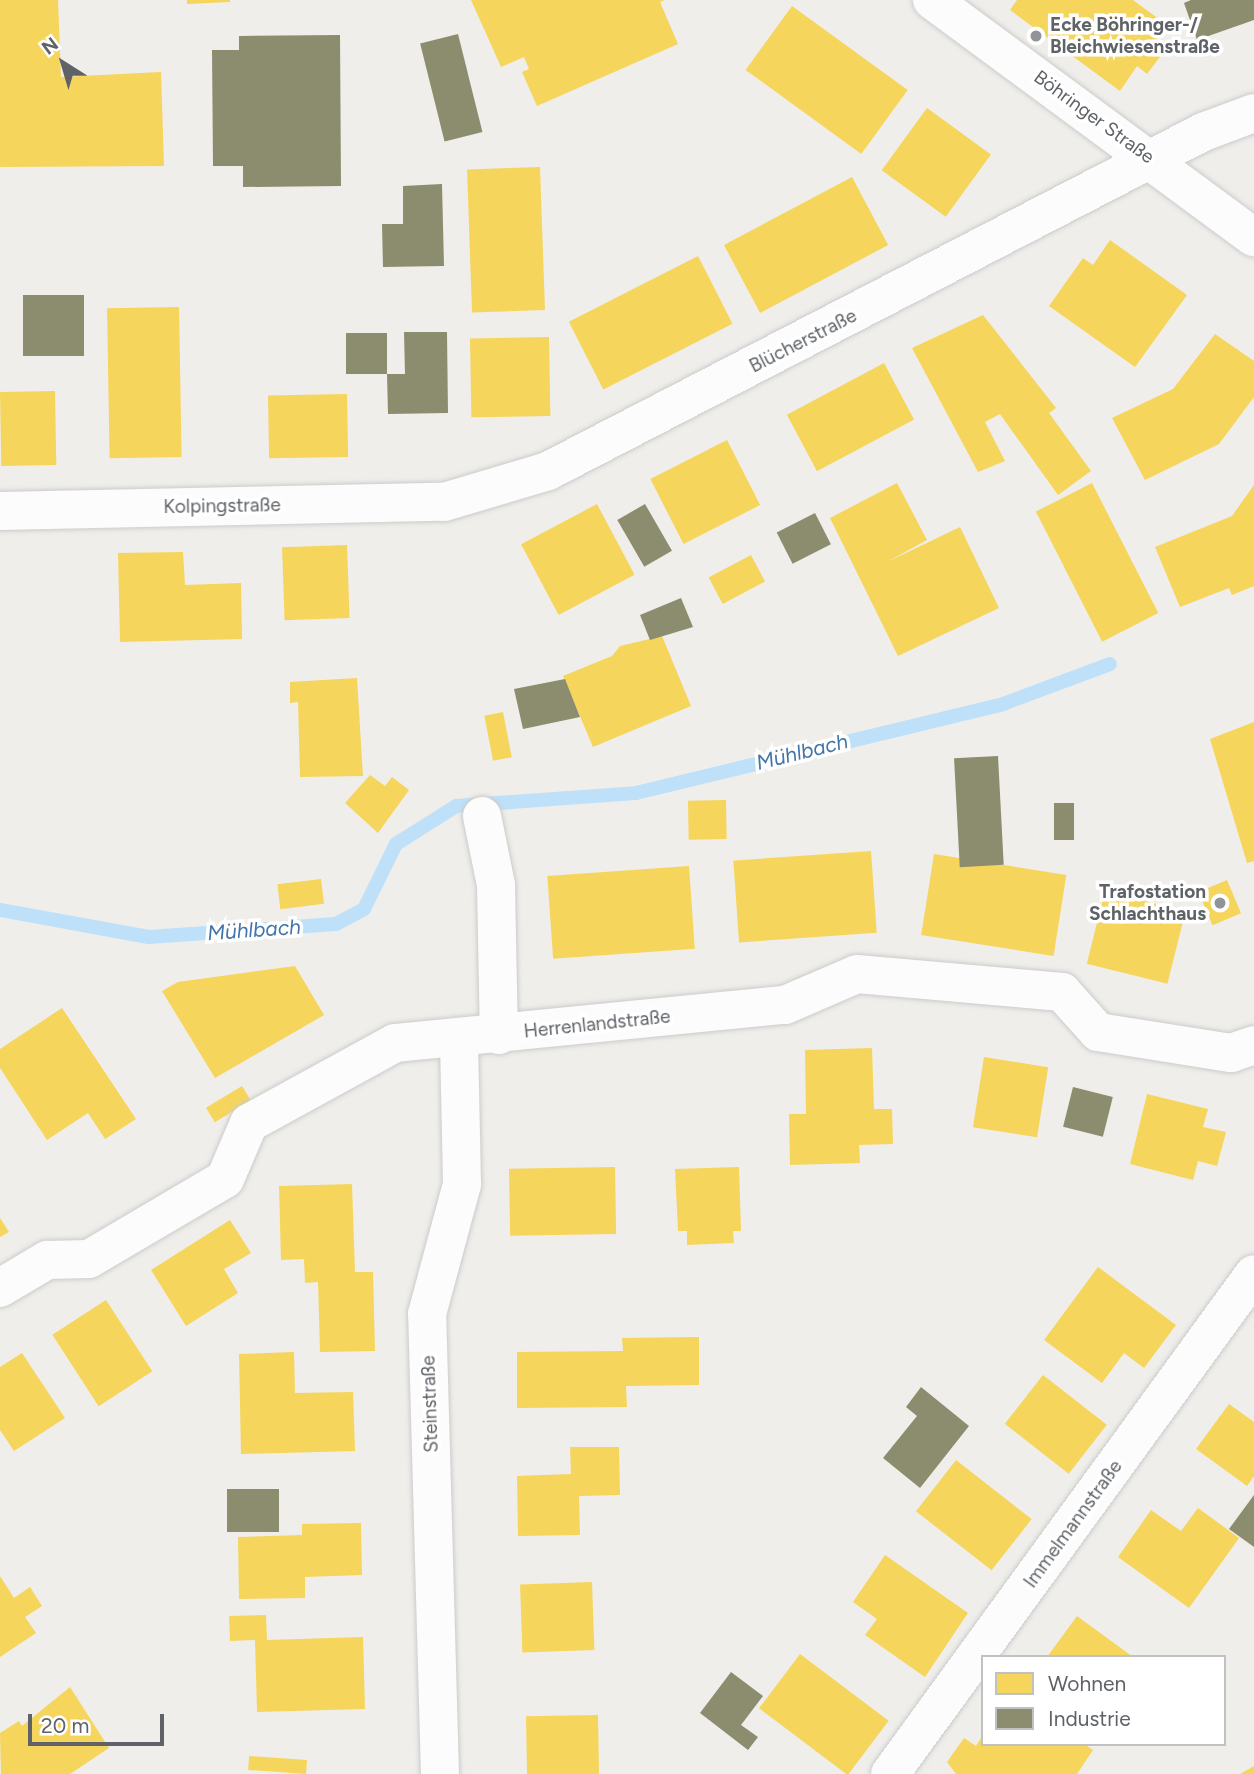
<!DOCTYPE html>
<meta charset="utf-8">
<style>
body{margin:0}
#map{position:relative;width:1254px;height:1774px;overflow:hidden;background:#efeeea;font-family:Figtree,sans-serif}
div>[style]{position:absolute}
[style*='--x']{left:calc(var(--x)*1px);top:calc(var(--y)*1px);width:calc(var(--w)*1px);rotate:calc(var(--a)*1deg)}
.homes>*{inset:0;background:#f6d55c;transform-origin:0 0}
.industry>*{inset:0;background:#8c8c6e;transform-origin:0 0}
.stream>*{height:14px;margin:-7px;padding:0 7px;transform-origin:7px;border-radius:7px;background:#bfe0f9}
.roads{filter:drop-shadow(0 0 2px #cbcccc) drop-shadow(0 0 2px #cbcccc)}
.minor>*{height:38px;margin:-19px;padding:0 19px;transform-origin:19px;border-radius:19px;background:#fdfcfc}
.dots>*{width:19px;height:19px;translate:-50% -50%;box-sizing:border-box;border:4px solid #fff;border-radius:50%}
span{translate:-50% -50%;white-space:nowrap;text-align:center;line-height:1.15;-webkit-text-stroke:7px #fff;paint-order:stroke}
.poi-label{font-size:19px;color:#5f6368;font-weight:700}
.left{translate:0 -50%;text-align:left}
.right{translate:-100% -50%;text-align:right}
.street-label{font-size:19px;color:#5f6368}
.water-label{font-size:21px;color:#4174aa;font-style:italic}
.legend{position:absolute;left:981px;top:1655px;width:245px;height:91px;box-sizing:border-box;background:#fff;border:2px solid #bfc1c3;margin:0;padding:9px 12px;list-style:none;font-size:21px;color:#5f6368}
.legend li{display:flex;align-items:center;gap:14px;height:35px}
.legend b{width:35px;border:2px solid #bfc1c3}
.north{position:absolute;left:28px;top:28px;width:70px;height:70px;-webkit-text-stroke:5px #fff;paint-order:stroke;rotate:323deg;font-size:19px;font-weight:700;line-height:28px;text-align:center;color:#5f6368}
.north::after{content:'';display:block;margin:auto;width:24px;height:32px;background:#5f6368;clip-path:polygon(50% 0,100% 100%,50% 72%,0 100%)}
.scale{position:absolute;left:28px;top:1714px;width:136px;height:32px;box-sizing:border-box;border:4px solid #5f6368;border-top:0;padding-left:9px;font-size:21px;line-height:24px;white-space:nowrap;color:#5f6368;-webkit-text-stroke:5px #fff;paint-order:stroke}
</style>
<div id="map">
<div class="homes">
<i style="clip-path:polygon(0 0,58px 0,61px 77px,161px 72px,164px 166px,0 167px)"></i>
<i style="clip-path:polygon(187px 0,230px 0,230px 2px,187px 4px)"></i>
<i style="clip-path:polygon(471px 0,665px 0,660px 2px,678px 44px,537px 106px,522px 72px,529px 69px,524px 57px,501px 67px)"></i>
<i style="clip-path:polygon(1017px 0,1133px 0,1167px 25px,1155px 42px,1165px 50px,1147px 74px,1137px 66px,1120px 91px,1010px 10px)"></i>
<i style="left:792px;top:6px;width:143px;height:79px;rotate:36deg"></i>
<i style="left:927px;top:108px;width:79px;height:77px;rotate:36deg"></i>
<i style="left:540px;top:167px;width:143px;height:73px;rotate:88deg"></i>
<i style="left:852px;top:177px;width:77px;height:145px;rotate:62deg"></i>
<i style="clip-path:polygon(1110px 240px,1187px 295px,1135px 367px,1049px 306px,1083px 258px,1093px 265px)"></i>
<i style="left:698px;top:256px;width:76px;height:145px;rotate:63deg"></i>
<i style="left:179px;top:307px;width:150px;height:72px;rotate:89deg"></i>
<i style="clip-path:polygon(983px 315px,1056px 408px,1049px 413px,1091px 471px,1058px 495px,1000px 414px,985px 422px,1005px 461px,978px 472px,912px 348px)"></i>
<i style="clip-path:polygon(1215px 334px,1254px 361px,1254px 397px,1219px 444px,1145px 480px,1112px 418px,1173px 389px)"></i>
<i style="left:549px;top:337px;width:79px;height:79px;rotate:89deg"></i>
<i style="left:884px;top:363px;width:64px;height:110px;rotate:62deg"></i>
<i style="left:55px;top:391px;width:74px;height:55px;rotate:89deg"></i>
<i style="left:347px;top:394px;width:63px;height:79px;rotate:89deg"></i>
<i style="left:727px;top:440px;width:73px;height:86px;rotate:63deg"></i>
<i style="clip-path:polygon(897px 483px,927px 540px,887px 562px,960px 527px,999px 608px,898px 656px,830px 518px)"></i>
<i style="left:1092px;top:483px;width:146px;height:63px;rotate:63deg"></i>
<i style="clip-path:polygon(1254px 485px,1254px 586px,1232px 595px,1229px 588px,1180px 607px,1155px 547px,1232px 516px)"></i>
<i style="left:597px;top:504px;width:80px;height:86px;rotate:62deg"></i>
<i style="left:347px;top:545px;width:73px;height:65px;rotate:88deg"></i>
<i style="clip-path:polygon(183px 552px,185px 585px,241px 583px,242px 639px,120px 642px,118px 553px)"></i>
<i style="left:751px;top:555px;width:30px;height:48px;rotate:62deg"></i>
<i style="clip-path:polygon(662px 636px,691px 706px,593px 747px,563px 676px,612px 656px,620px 646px)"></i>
<i style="clip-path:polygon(357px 678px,363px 776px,300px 777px,298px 702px,290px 703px,290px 682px)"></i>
<i style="left:503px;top:712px;width:46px;height:19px;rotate:79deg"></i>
<i style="clip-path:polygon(1254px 722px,1254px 861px,1247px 863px,1210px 739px)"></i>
<i style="clip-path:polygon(370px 775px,385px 786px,392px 777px,409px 790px,378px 833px,345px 803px)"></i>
<i style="left:726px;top:800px;width:39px;height:38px;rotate:89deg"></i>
<i style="left:871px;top:851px;width:82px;height:138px;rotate:86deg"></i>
<i style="left:934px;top:854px;width:134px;height:82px;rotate:9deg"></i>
<i style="left:689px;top:866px;width:83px;height:142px;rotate:86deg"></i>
<i style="left:321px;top:879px;width:25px;height:44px;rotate:83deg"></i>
<i style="left:1227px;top:880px;width:36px;height:31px;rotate:67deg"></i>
<i style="left:1105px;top:891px;width:83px;height:75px;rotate:14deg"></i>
<i style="clip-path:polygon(295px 966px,324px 1015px,215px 1078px,162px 991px,178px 982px)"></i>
<i style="clip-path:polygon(62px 1008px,136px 1119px,105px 1139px,88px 1113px,47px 1140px,0 1068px,0 1049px)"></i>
<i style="clip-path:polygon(872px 1048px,874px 1109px,892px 1109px,893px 1144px,859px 1145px,860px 1163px,790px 1165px,789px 1114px,806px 1114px,805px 1050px)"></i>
<i style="left:984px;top:1057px;width:65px;height:71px;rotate:9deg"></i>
<i style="left:242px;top:1086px;width:17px;height:42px;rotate:59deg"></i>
<i style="clip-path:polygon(1147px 1094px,1208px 1109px,1203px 1127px,1226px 1132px,1217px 1166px,1198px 1161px,1193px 1180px,1130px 1164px)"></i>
<i style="left:615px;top:1167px;width:67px;height:106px;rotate:89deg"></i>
<i style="clip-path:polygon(739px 1167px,741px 1231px,733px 1231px,734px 1243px,687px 1245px,687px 1231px,678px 1231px,675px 1169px)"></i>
<i style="clip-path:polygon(352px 1184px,355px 1272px,373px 1272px,375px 1351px,320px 1352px,318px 1282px,305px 1283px,304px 1259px,281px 1260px,279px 1186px)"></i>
<i style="clip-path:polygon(0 1218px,9px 1232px,0 1237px)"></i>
<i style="clip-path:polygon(230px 1220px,251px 1253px,224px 1269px,238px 1293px,186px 1326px,151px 1270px)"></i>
<i style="clip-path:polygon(1098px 1267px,1176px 1325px,1144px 1368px,1124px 1353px,1102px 1383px,1044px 1340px)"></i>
<i style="left:106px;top:1300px;width:85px;height:64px;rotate:57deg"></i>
<i style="clip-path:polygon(699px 1337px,699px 1385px,626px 1386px,627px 1407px,517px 1408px,517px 1352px,623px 1351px,622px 1338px)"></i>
<i style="clip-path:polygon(294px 1352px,295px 1393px,353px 1392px,355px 1451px,241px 1454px,239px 1354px)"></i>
<i style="clip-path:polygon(22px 1353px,65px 1418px,14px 1451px,0 1430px,0 1367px)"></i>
<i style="left:1043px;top:1375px;width:81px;height:62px;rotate:38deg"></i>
<i style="clip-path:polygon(1229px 1404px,1254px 1422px,1254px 1476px,1247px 1486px,1196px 1449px)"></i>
<i style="clip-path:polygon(570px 1447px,619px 1447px,620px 1495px,579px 1496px,580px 1535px,518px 1536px,517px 1476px,571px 1474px)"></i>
<i style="left:956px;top:1460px;width:96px;height:65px;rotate:38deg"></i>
<i style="clip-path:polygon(1198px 1508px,1239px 1538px,1189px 1608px,1118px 1557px,1151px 1510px,1181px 1531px)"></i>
<i style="clip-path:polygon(361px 1523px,362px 1575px,305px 1577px,305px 1598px,239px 1599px,238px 1537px,302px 1535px,302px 1524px)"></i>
<i style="clip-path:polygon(885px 1555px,968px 1613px,925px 1677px,865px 1635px,877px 1619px,853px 1602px)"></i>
<i style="clip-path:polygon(0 1576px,14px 1598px,30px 1587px,42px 1606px,25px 1617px,36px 1633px,0 1657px)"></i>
<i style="left:592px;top:1582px;width:68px;height:72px;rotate:88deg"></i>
<i style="clip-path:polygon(266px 1615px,267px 1640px,363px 1637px,365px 1709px,257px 1712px,255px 1640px,230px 1641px,229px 1616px)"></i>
<i style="clip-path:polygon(1077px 1616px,1133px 1657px,1047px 1657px)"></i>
<i style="left:800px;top:1654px;width:111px;height:68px;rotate:37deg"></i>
<i style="clip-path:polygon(70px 1687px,109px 1748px,70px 1774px,1px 1774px,0 1733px,19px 1721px,22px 1726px)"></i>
<i style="left:598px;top:1715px;width:59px;height:72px;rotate:89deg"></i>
<i style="clip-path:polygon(983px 1735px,983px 1744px,1084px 1744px,1093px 1750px,1077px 1774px,956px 1774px,947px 1762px,964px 1738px,976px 1746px)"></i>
<i style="left:307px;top:1760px;width:14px;height:58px;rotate:94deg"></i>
<i style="clip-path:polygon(1254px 1766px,1254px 1774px,1240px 1774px)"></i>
</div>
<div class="industry">
<i style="clip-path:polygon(1191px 0,1254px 0,1254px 20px,1197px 40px,1184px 3px)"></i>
<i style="left:458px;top:34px;width:101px;height:39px;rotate:76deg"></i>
<i style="clip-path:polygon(340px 35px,341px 186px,243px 187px,243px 166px,213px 166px,212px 50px,239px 50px,239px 36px)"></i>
<i style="clip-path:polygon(442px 184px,444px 266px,383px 267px,382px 224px,403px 224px,403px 186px)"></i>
<i style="left:23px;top:295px;width:61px;height:61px"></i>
<i style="clip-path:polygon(404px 332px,447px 332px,448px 413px,388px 414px,387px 374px,405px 374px)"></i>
<i style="left:387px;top:333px;width:41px;height:41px;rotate:90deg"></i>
<i style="left:645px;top:504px;width:54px;height:32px;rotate:60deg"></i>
<i style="left:815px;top:513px;width:35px;height:43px;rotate:63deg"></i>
<i style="clip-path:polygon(681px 598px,693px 627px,650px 640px,640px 615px)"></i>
<i style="clip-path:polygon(565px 679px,580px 717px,523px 729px,514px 689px)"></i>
<i style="left:998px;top:756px;width:109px;height:44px;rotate:87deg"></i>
<i style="left:1054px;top:803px;width:20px;height:37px"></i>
<i style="left:1073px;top:1087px;width:41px;height:41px;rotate:14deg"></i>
<i style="clip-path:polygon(921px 1387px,969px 1426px,920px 1488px,883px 1458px,917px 1416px,906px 1407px)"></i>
<i style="left:227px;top:1489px;width:52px;height:43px"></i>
<i style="clip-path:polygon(1254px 1495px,1254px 1547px,1229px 1529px)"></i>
<i style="clip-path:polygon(731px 1672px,763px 1696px,741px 1725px,758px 1737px,748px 1750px,700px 1713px)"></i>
</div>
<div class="stream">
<i style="--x:0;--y:910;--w:151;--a:10.3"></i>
<i style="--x:149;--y:937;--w:187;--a:-4"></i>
<i style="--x:336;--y:924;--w:32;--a:-28"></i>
<i style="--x:364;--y:909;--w:72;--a:-63.8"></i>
<i style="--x:396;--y:844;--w:71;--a:-32.3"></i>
<i style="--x:456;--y:806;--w:180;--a:-4.1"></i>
<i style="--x:636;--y:793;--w:378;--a:-13.6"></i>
<i style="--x:1003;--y:704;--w:114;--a:-20.5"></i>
</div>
<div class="roads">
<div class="minor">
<i style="--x:932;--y:0;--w:400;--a:36.4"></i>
<i style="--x:0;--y:511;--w:444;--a:-1.2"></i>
<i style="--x:444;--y:502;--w:109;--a:-16.6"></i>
<i style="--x:548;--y:471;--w:738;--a:-27.36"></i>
<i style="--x:1203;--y:132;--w:54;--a:-20.4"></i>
<i style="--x:482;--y:816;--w:70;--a:78.5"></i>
<i style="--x:496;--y:885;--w:150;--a:88.9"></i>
<i style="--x:0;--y:1288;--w:55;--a:-30.8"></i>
<i style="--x:47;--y:1260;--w:42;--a:-1.4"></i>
<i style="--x:89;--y:1259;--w:158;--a:-30.5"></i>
<i style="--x:225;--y:1179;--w:61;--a:-66.8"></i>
<i style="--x:249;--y:1123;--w:166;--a:-28.7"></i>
<i style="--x:395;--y:1043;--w:392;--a:-5.6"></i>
<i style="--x:785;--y:1005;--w:78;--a:-23.3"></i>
<i style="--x:857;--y:974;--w:206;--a:5"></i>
<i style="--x:1062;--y:992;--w:54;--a:48"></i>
<i style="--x:1098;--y:1032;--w:135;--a:9"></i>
<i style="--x:1231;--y:1053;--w:24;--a:-19"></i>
<i style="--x:440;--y:1774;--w:460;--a:-91.6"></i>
<i style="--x:427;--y:1314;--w:135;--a:-74.9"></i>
<i style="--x:462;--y:1184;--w:144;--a:-91.2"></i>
<i style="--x:890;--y:1774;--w:618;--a:-53.95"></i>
</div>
</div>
<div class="dots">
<i style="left:1036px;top:36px;background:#919496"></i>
<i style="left:1220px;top:903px;background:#919496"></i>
</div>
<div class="poi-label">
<span class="left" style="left:1050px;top:36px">Ecke Böhringer-/<br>Bleichwiesenstraße</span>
<span class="right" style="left:1206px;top:903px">Trafostation<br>Schlachthaus</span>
</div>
<div class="street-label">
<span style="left:1094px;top:117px;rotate:36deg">Böhringer Straße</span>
<span style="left:803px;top:341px;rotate:-27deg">Blücherstraße</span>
<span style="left:222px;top:506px;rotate:-1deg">Kolpingstraße</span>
<span style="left:597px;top:1024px;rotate:-6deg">Herrenlandstraße</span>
<span style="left:430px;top:1404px;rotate:-92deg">Steinstraße</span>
<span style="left:1073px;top:1524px;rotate:-54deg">Immelmannstraße</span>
</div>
<div class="water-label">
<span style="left:802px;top:752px;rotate:-14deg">Mühlbach</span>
<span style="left:254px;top:930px;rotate:-4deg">Mühlbach</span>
</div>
<ul class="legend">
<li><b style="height:19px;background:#f6d55c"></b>Wohnen</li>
<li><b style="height:19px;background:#8c8c6e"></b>Industrie</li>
</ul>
<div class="north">N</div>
<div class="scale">20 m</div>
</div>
